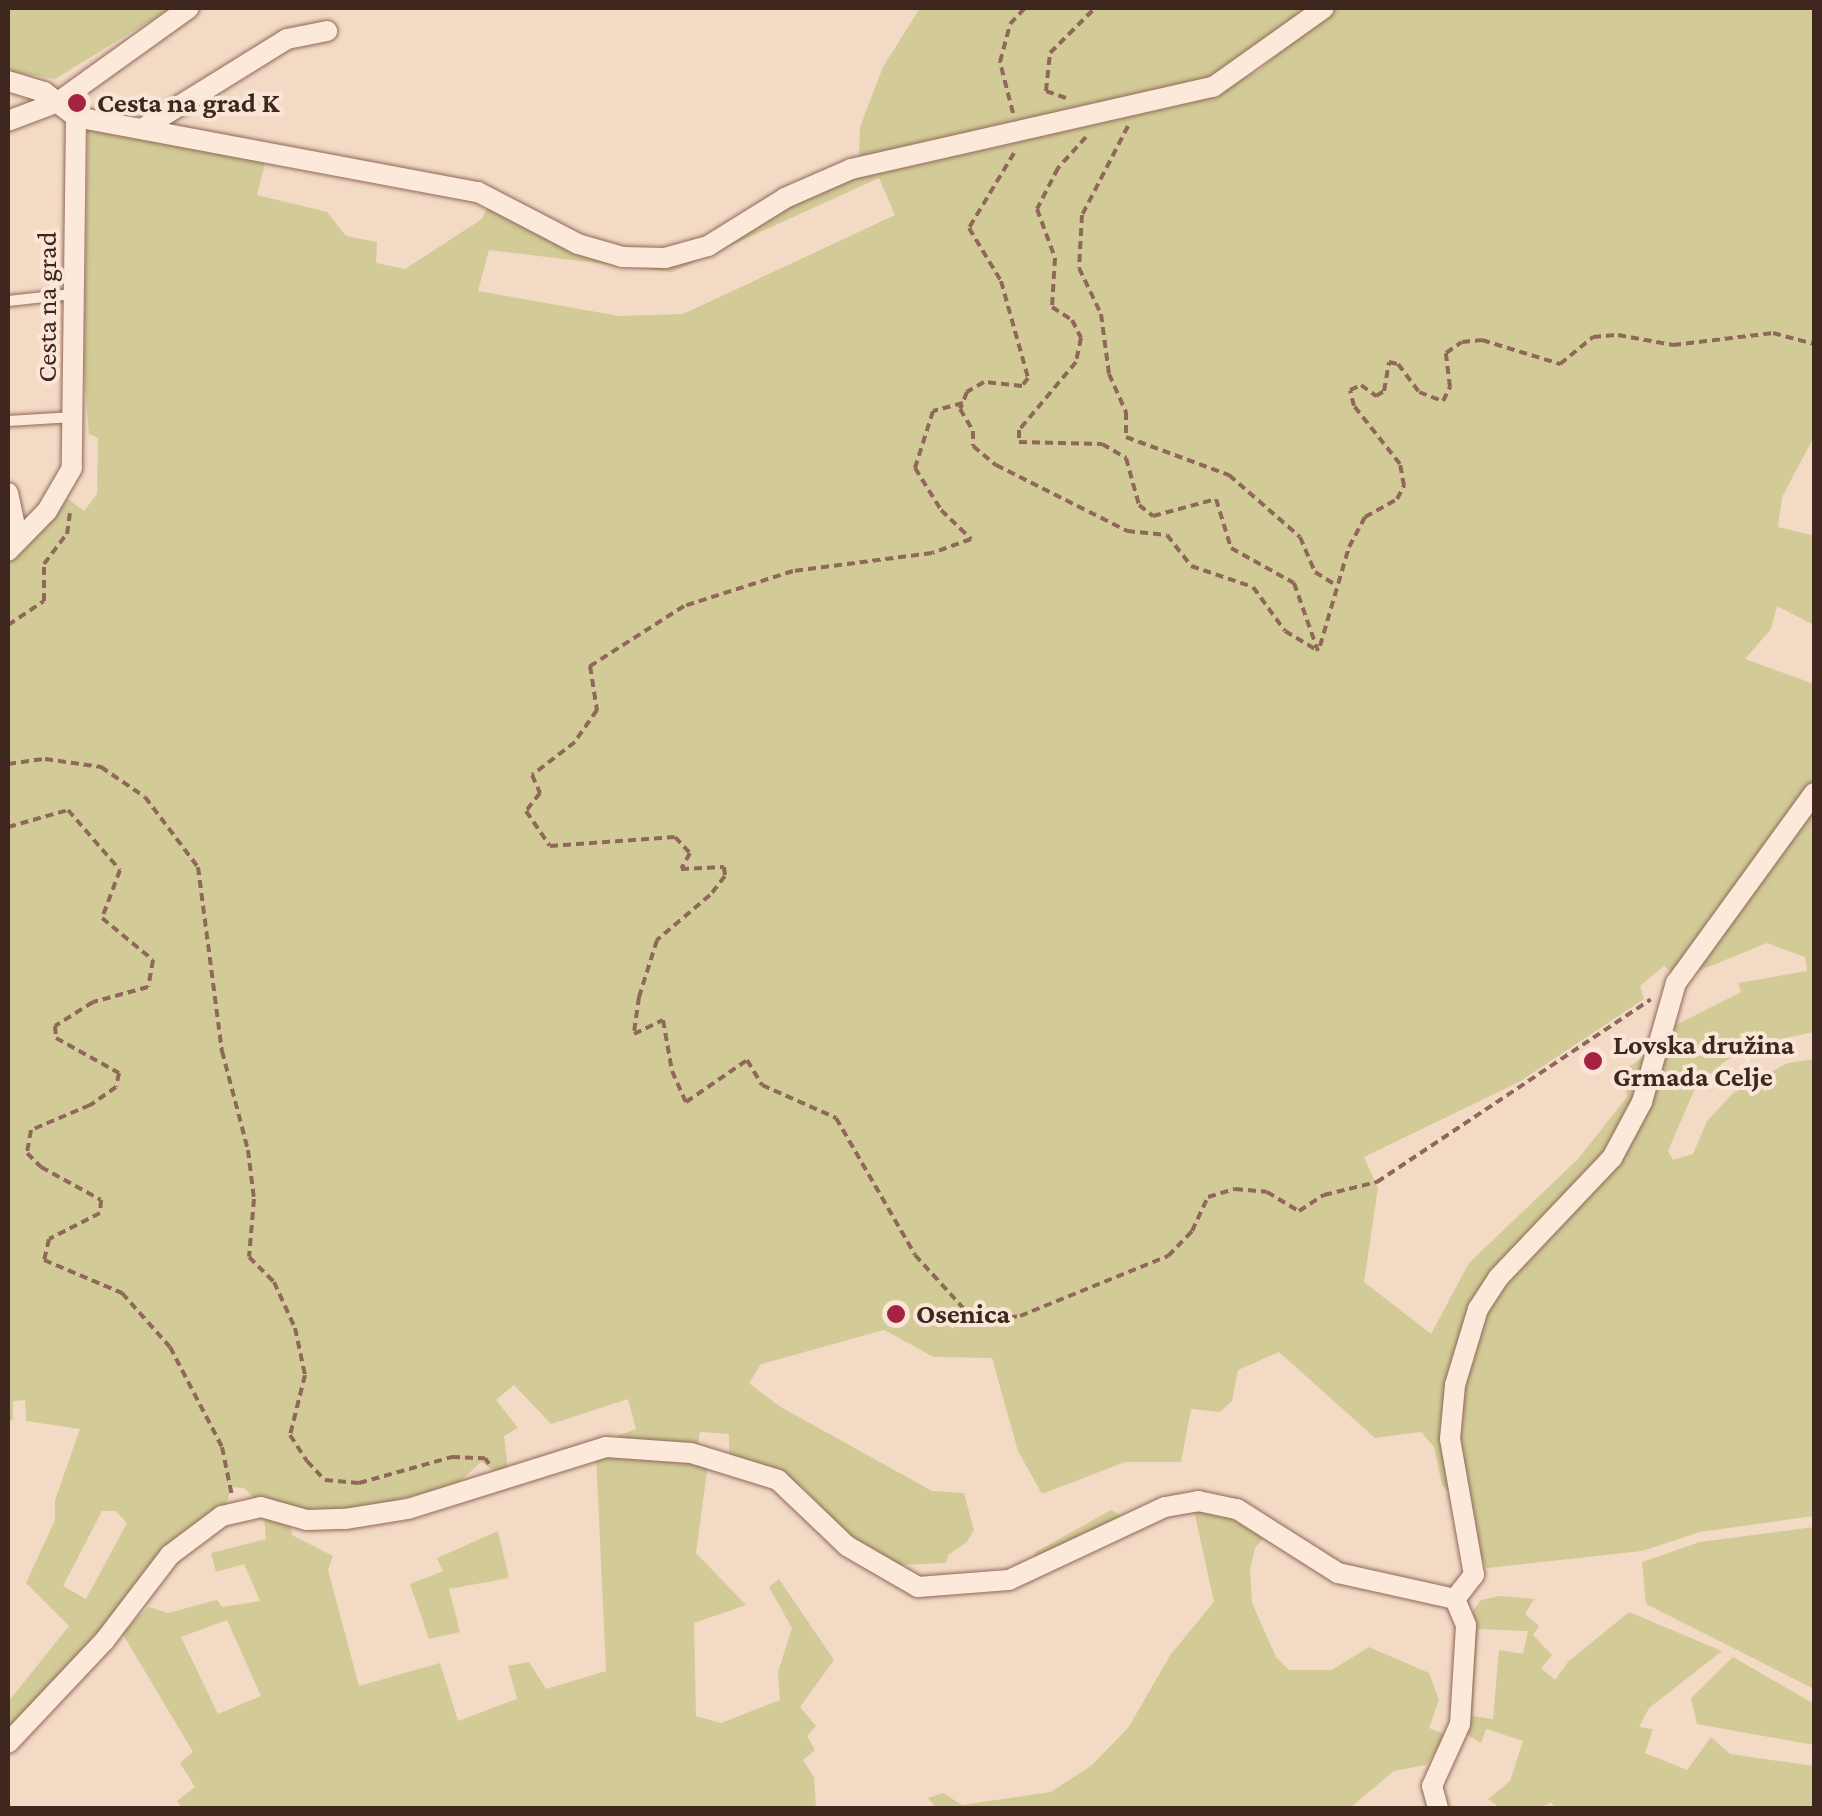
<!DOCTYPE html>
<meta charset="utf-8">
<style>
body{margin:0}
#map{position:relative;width:1822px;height:1816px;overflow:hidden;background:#f3dac5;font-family:"Crimson Pro",serif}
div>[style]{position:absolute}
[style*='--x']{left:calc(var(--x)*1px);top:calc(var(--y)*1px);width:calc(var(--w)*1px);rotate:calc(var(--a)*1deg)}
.green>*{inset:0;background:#d2cb97}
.path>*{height:4px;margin-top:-2px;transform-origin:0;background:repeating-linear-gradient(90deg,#906859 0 8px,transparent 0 13px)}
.roads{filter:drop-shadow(0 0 2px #906859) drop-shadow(0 0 2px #906859)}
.service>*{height:10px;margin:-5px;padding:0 5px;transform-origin:5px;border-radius:5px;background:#fce9da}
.minor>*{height:20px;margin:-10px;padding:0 10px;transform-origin:10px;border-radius:10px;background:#fce9da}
.dots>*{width:28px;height:28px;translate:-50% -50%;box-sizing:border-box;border:5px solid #f9e6d6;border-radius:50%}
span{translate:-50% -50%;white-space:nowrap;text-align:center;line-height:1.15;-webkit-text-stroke:8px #f9e6d6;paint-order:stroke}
.poi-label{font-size:28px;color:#3f261e;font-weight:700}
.left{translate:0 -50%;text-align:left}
.street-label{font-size:28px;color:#3f261e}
.frame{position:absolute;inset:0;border:10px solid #3f261e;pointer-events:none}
</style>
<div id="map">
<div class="green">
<i style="clip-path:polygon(8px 8px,171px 8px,55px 79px,8px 71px)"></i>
<i style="clip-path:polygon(920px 8px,1313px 8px,1208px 82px,859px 157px,860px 127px,883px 67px)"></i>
<i style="clip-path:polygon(evenodd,1333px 8px,1814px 8px,1814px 437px,1782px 497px,1778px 527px,1811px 535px,1814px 523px,1814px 625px,1777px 606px,1771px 629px,1745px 659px,1814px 684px,1814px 785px,1672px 972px,1664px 966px,1640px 986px,1644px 999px,1519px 1082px,1364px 1157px,1378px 1188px,1364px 1282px,1431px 1334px,1469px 1263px,1578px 1159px,1627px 1097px,1624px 1070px,1654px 1050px,1608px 1155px,1460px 1339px,1452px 1495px,1442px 1485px,1434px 1447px,1421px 1432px,1375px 1438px,1279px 1352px,1238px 1370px,1232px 1401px,1220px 1412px,1191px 1409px,1181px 1462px,1125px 1462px,1042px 1494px,1018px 1451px,992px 1358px,934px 1357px,884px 1330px,761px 1364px,749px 1383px,779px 1406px,932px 1491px,964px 1493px,974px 1530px,966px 1543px,948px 1555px,946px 1563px,901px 1565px,852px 1542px,803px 1487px,729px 1453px,729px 1434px,700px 1432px,697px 1449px,617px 1442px,617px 1436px,636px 1429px,628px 1399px,551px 1424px,514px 1385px,496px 1400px,518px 1428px,504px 1436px,508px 1470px,498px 1474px,481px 1462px,455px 1486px,324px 1517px,258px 1502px,244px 1488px,232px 1487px,225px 1507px,8px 1738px,8px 1702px,69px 1626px,26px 1583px,55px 1520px,55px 1500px,80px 1429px,26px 1421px,25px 1400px,13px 1401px,13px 1420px,8px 1421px,8px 560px,68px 499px,84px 511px,97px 494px,98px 438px,89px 434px,84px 370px,88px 128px,266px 159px,257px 195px,327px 212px,346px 236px,377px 242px,376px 263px,405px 269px,482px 219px,489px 204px,659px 266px,823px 186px,1193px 102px,1258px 71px,1333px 8px,879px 178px,895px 215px,683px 314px,619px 316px,478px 291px,489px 250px,672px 272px,879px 178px,1333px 8px,102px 1511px,116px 1511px,127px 1523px,86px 1599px,63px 1586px,102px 1511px)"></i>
<i style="clip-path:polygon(1814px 804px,1814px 1032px,1752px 1045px,1724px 1062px,1696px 1086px,1668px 1151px,1673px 1160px,1693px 1154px,1707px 1121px,1737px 1089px,1788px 1063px,1814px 1059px,1814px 1516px,1700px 1532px,1642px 1551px,1487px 1568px,1471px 1536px,1457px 1452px,1461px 1383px,1491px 1301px,1598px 1187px,1670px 1028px,1741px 992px,1738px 983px,1807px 971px,1805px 957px,1767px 943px,1686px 976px)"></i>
<i style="clip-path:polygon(evenodd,596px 1455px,708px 1464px,696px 1553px,746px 1605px,694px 1623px,696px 1716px,721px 1723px,780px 1700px,778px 1672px,792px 1628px,769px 1587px,779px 1579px,834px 1660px,800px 1707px,816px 1726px,807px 1736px,815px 1750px,803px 1760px,814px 1777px,816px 1808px,182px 1808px,177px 1801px,195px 1787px,180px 1763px,193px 1752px,122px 1633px,149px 1607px,168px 1613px,217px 1600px,222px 1607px,260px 1601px,244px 1564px,216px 1572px,211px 1553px,266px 1539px,264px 1516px,290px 1522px,292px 1535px,333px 1556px,328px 1570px,359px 1686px,440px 1663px,458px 1721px,517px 1699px,508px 1666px,529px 1662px,546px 1689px,606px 1671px,596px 1455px,227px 1620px,261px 1696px,218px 1714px,181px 1637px,227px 1620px)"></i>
<i style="clip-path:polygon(1193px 1506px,1269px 1532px,1255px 1548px,1250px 1570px,1252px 1603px,1276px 1657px,1289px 1670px,1332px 1670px,1369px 1647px,1429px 1673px,1439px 1700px,1429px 1728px,1446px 1735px,1426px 1765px,1394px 1771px,1350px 1808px,936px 1808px,928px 1798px,943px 1793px,962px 1805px,1051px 1792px,1092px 1765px,1128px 1728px,1171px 1654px,1214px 1602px)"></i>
<i style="clip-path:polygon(1111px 1510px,1128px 1519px,1031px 1564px,1036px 1552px)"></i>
<i style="clip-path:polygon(1814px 1527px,1814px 1689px,1646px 1604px,1642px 1562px,1700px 1542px)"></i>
<i style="clip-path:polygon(498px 1531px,509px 1578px,449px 1589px,460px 1632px,429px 1639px,410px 1584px,443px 1571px,437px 1558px)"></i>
<i style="clip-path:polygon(evenodd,1500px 1596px,1534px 1599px,1525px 1614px,1539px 1626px,1533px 1635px,1552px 1655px,1541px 1668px,1555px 1680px,1568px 1662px,1629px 1612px,1722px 1651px,1649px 1708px,1639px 1727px,1653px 1729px,1645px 1753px,1687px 1770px,1711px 1737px,1730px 1754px,1814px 1766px,1814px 1808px,1555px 1808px,1551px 1802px,1540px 1808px,1500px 1808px,1488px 1799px,1510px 1781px,1523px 1741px,1486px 1729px,1481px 1743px,1464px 1733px,1473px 1611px,1481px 1600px,1500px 1596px,1478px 1629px,1528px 1631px,1523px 1654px,1499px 1650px,1493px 1719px,1472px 1716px,1478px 1629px)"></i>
<i style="clip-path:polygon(1733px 1657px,1814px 1704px,1814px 1745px,1697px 1724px,1691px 1698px)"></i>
</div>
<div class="path">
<i style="--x:1066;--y:98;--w:21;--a:-161"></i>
<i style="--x:1046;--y:91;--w:38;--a:-84"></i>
<i style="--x:1050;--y:53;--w:64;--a:-45"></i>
<i style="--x:1013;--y:113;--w:53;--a:-104.3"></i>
<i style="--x:1000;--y:62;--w:39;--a:-75"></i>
<i style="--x:1010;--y:24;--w:22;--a:-47"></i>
<i style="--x:1128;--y:126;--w:100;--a:117.3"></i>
<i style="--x:1082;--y:215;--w:53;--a:93.2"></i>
<i style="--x:1079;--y:268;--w:51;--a:64.4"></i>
<i style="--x:1101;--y:314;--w:61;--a:82.4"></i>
<i style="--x:1109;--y:374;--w:42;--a:65.9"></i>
<i style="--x:1126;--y:412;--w:25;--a:90"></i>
<i style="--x:1126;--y:437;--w:110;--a:20.3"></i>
<i style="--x:1229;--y:475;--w:94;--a:41.1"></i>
<i style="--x:1300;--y:537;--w:38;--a:67"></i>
<i style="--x:1315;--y:572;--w:25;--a:32"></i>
<i style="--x:1086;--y:137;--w:42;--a:132.1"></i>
<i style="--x:1058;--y:168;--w:46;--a:117.1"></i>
<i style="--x:1037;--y:209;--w:52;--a:69.8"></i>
<i style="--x:1055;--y:258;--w:49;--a:93.5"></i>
<i style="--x:1052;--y:307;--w:24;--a:33"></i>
<i style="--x:1072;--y:320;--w:20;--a:63"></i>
<i style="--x:1081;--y:338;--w:25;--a:102"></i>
<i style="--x:1076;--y:362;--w:89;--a:130"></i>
<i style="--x:1019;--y:430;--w:12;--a:90"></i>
<i style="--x:1019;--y:442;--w:83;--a:1.4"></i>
<i style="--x:1102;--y:444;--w:28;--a:30"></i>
<i style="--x:1126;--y:458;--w:49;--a:74.5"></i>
<i style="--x:1139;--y:505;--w:18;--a:38"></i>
<i style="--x:1153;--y:516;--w:65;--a:-15.1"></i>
<i style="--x:1216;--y:499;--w:51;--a:73"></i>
<i style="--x:1231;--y:548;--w:72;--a:29.1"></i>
<i style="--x:1294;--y:583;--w:72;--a:70.6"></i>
<i style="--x:1014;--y:153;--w:87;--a:121"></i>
<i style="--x:969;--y:228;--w:62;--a:58.9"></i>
<i style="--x:1001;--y:281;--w:101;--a:74.4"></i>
<i style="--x:1028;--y:378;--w:10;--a:127"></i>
<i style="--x:1022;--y:386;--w:38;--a:-174"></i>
<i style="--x:984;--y:382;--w:20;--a:150"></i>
<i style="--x:967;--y:392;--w:18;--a:112"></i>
<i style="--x:960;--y:409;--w:26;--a:59"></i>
<i style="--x:973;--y:431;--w:15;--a:90"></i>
<i style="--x:973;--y:446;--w:30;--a:40"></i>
<i style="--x:996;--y:465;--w:147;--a:26.7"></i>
<i style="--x:1127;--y:531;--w:40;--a:5.7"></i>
<i style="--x:1167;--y:535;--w:39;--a:52"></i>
<i style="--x:1191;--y:566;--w:65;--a:18.7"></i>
<i style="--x:1253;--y:587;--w:54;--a:54"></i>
<i style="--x:1285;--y:631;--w:39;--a:31"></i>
<i style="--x:963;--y:403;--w:31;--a:165"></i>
<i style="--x:933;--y:411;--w:60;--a:107.5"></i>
<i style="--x:915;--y:468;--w:49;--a:58.2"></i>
<i style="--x:941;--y:510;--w:42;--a:44"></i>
<i style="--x:971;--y:539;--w:41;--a:160.3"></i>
<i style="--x:932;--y:553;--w:140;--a:172.6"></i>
<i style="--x:793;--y:571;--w:114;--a:162.2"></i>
<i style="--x:684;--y:606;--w:112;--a:147.4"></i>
<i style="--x:590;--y:666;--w:45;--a:81"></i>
<i style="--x:597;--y:710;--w:39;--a:125"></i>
<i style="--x:575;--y:742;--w:54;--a:142.5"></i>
<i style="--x:532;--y:775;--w:20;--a:66"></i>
<i style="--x:540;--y:793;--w:23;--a:128"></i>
<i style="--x:526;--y:811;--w:42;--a:55.6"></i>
<i style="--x:550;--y:846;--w:125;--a:-4.1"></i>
<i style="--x:675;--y:837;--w:22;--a:47"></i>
<i style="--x:690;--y:853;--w:18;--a:119"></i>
<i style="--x:681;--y:869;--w:43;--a:-2.7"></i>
<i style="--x:724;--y:867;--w:9;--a:84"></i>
<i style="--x:725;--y:876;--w:24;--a:128"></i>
<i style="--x:710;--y:895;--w:70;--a:139.7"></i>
<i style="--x:657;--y:940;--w:60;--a:107.5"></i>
<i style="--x:639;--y:997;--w:37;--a:98"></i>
<i style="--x:634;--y:1034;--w:32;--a:-26"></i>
<i style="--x:663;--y:1020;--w:52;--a:80"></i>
<i style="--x:672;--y:1071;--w:34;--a:66"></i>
<i style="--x:686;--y:1102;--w:74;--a:-34.5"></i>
<i style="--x:747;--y:1060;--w:29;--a:59"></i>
<i style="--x:762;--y:1085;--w:81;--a:24"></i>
<i style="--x:836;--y:1118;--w:158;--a:60"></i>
<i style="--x:915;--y:1255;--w:74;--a:47.7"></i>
<i style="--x:965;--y:1310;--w:21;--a:29"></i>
<i style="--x:983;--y:1320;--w:37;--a:-6"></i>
<i style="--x:1020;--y:1316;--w:160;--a:-22.1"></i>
<i style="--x:1168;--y:1256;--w:35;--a:-46"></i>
<i style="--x:1192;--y:1231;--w:38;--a:-65"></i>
<i style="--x:1208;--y:1197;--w:28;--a:-17"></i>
<i style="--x:1235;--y:1189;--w:32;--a:5"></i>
<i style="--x:1267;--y:1192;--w:37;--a:31"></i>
<i style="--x:1299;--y:1211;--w:30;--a:-33"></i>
<i style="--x:1324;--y:1195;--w:55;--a:-13.8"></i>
<i style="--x:1377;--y:1182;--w:329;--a:-33.7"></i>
<i style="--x:8;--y:625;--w:43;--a:-33.7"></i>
<i style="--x:44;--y:601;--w:37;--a:-90"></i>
<i style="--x:44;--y:564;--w:38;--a:-53"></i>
<i style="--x:67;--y:534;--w:21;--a:-82"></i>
<i style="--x:1320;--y:646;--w:103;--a:-73.7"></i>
<i style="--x:1349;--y:547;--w:34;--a:-62"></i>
<i style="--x:1365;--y:517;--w:37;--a:-29"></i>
<i style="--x:1397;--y:499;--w:15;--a:-62"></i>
<i style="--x:1404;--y:486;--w:22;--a:-100"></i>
<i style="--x:1400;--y:464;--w:74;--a:-128.4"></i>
<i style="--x:1354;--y:406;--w:16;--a:-104"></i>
<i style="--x:1350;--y:390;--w:12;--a:-24"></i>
<i style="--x:1361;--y:385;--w:19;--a:36"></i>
<i style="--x:1376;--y:396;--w:9;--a:-32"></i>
<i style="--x:1384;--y:391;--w:29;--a:-80"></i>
<i style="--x:1389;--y:362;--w:9;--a:13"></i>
<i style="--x:1398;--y:364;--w:35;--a:53"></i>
<i style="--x:1419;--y:392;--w:26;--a:21"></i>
<i style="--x:1443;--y:401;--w:16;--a:-63"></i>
<i style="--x:1450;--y:387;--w:34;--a:-97"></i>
<i style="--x:1446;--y:353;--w:19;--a:-35"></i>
<i style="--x:1462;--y:342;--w:20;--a:-6"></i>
<i style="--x:1482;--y:340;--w:82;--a:17.1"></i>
<i style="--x:1560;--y:364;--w:43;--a:-39.3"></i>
<i style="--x:1593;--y:337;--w:25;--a:-5"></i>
<i style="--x:1618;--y:335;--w:56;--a:10.3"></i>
<i style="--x:1673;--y:345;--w:101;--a:-6.8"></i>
<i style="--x:1773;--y:333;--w:42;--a:15"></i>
<i style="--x:8;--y:764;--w:37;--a:-8"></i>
<i style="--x:45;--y:759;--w:57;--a:8.1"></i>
<i style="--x:101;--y:767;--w:53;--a:34.3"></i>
<i style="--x:145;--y:797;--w:88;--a:52.9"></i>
<i style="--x:198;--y:867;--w:186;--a:82.6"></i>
<i style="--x:222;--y:1051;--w:102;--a:75.3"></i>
<i style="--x:248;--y:1150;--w:49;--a:83"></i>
<i style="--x:254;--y:1199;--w:58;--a:94.9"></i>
<i style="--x:249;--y:1257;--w:35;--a:45"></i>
<i style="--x:274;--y:1282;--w:51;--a:65.5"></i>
<i style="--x:295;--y:1328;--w:48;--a:78"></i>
<i style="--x:305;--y:1375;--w:62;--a:104"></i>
<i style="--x:290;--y:1435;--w:31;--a:57"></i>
<i style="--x:307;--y:1461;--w:26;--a:47"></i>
<i style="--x:325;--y:1480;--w:34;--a:5"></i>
<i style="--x:359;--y:1483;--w:97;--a:-15.6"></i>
<i style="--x:452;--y:1457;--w:33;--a:2"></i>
<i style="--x:485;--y:1458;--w:7;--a:56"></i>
<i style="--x:8;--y:827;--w:62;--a:-15.8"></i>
<i style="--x:68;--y:810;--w:79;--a:49.1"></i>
<i style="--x:120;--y:870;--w:51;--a:110.6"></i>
<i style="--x:102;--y:918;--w:66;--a:39.5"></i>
<i style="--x:153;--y:960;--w:27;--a:100"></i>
<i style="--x:148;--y:987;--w:57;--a:164.7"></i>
<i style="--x:93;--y:1002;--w:45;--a:147.7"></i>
<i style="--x:55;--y:1026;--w:12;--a:85"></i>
<i style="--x:56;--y:1038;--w:72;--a:29.1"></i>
<i style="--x:119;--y:1073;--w:14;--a:102"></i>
<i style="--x:116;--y:1087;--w:32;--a:145"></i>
<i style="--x:90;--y:1105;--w:64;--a:157"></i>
<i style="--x:31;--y:1130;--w:23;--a:100"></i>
<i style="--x:27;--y:1153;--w:20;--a:45"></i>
<i style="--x:41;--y:1167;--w:68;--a:28.8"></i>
<i style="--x:101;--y:1200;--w:13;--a:94"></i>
<i style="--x:100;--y:1213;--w:57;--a:153"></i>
<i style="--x:49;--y:1239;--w:22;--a:103"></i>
<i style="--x:44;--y:1260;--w:85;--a:22.9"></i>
<i style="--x:122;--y:1293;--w:72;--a:48.4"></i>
<i style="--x:170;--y:1347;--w:113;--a:62.5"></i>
<i style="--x:222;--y:1447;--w:50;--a:78.5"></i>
</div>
<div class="roads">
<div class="service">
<i style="--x:8;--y:301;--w:65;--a:-6.1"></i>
<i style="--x:8;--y:421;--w:66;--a:-3.5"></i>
</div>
<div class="minor">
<i style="--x:8;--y:81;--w:38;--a:17"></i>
<i style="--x:44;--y:92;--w:41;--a:38"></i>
<i style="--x:76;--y:117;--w:351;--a:90.7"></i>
<i style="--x:72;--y:468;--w:50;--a:120.2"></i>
<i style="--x:47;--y:511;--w:56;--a:134.3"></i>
<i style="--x:76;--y:117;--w:409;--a:10.6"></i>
<i style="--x:478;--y:192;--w:113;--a:27.5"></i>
<i style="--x:578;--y:244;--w:47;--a:16.1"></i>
<i style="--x:623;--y:257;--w:42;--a:1.4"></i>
<i style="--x:665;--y:258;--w:45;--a:-15.6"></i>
<i style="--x:708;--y:246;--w:91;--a:-31.9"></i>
<i style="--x:785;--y:198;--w:72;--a:-23.7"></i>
<i style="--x:851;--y:169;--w:371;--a:-12.8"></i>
<i style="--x:1213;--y:87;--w:136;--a:-35.4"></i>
<i style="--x:8;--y:121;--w:53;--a:-20.8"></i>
<i style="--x:58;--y:102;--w:161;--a:-35.7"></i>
<i style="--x:145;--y:127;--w:167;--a:-31.8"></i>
<i style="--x:287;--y:39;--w:41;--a:-11.3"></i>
<i style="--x:8;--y:493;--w:48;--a:78"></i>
<i style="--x:8;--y:1743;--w:141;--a:-46.7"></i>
<i style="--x:105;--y:1640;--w:107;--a:-52.6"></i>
<i style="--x:170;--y:1555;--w:65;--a:-36.9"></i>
<i style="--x:222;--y:1516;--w:40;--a:-13"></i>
<i style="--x:261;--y:1507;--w:48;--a:15.8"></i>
<i style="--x:307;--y:1520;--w:38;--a:-2"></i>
<i style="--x:345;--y:1519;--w:64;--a:-9"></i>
<i style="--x:408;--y:1509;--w:207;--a:-17.4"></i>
<i style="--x:606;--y:1447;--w:85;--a:4"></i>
<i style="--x:691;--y:1453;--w:91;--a:17.2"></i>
<i style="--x:778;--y:1480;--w:95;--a:43.7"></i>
<i style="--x:847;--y:1546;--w:82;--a:30"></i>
<i style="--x:918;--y:1587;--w:91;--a:-4.4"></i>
<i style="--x:1009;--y:1580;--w:172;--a:-25.1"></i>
<i style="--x:1165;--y:1507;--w:34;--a:-10"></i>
<i style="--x:1198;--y:1501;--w:40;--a:12"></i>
<i style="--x:1237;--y:1509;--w:120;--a:32.4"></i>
<i style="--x:1338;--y:1573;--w:120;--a:12.5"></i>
<i style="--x:1455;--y:1599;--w:31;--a:-52"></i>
<i style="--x:1474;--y:1575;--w:138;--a:-100"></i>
<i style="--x:1450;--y:1439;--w:54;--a:-84.7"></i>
<i style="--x:1455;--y:1385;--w:79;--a:-73.2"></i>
<i style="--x:1478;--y:1309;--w:37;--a:-57"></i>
<i style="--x:1498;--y:1278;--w:166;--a:-46.5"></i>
<i style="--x:1612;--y:1158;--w:64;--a:-61.8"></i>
<i style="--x:1642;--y:1102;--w:124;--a:-74.1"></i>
<i style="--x:1676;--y:983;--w:235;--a:-54"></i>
<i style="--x:1438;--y:1808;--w:23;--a:-105"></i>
<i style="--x:1432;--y:1786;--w:68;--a:-65.7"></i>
<i style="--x:1460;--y:1724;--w:99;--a:-86.5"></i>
<i style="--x:1466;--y:1625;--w:28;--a:-113"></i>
</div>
</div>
<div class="dots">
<i style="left:77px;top:103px;background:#a52243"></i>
<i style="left:1593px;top:1061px;background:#a52243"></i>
<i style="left:896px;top:1314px;background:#a52243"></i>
</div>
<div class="poi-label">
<span class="left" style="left:97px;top:103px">Cesta na grad K</span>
<span class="left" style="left:1613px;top:1061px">Lovska družina<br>Grmada Celje</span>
<span class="left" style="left:916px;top:1314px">Osenica</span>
</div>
<div class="street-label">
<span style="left:47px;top:307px;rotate:-90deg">Cesta na grad</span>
</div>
<div class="frame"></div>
</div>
